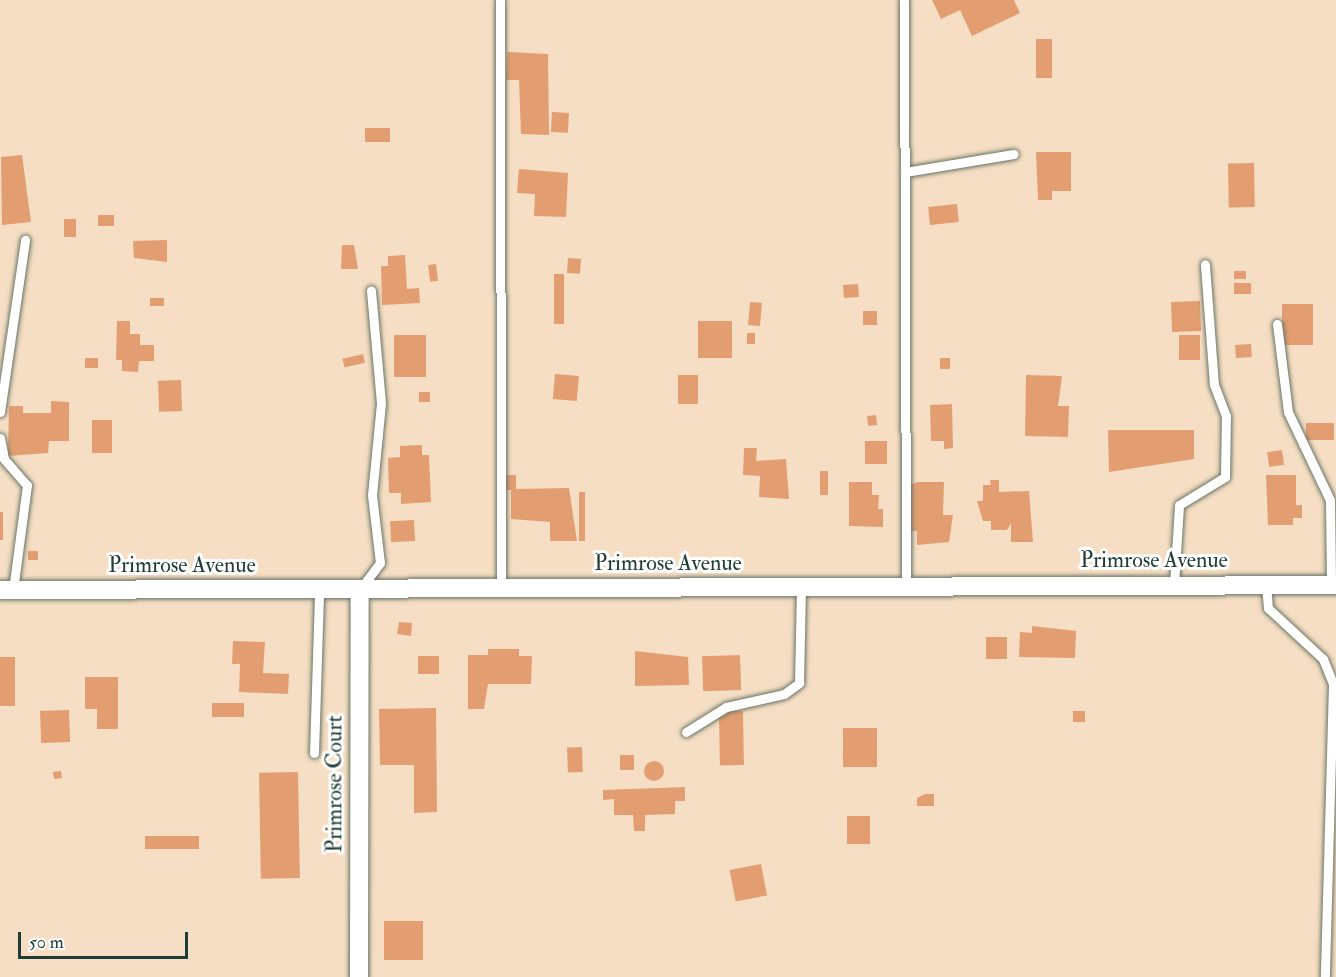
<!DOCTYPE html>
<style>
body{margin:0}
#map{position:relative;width:1336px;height:977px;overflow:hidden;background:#f5dec3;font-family:"IM FELL Double Pica",serif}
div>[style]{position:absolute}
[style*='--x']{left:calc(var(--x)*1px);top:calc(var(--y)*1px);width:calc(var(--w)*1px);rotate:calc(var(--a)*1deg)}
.building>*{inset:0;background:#e29e71;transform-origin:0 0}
.round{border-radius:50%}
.roads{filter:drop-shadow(0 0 2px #6a7566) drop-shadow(0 0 2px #6a7566)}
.service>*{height:9px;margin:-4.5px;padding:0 4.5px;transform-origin:4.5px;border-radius:4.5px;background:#fff}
.minor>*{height:18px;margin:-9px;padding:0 9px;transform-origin:9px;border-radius:9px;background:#fff}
span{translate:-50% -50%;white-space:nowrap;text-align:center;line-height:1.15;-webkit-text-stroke:6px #fff;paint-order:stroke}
.street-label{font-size:22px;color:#1f3d34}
.scale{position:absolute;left:18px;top:932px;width:170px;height:27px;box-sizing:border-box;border:3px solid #1f3d34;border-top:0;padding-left:8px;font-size:18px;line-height:21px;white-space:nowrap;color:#1f3d34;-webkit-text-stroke:4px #fff;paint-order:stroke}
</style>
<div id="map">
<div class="building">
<i style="clip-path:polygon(932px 0,1014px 0,1020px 13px,972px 36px,960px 10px,941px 19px)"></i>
<i style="left:1036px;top:39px;width:16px;height:39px"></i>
<i style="clip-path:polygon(507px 52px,548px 54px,549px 135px,521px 134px,519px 80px,506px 80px)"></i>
<i style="left:552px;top:112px;width:17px;height:20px;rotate:3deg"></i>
<i style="left:365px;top:128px;width:25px;height:14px"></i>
<i style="clip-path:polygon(1036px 152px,1071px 152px,1071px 191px,1052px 191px,1052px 200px,1038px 200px)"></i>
<i style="clip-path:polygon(22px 155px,31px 222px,2px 225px,1px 157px)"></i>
<i style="left:1254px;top:163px;width:44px;height:26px;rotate:89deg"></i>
<i style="clip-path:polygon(519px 169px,568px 173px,566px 217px,534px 216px,535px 194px,517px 193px)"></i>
<i style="left:957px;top:204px;width:18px;height:29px;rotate:84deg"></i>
<i style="left:98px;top:215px;width:16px;height:11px"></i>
<i style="left:76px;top:219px;width:18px;height:12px;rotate:90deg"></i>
<i style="clip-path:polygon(167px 240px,167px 262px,134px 258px,133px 241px)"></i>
<i style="clip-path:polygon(342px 245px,354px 245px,358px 269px,341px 269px)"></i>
<i style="clip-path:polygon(405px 255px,407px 289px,419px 288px,420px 303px,382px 305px,381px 266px,388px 266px,388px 256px)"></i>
<i style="left:568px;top:258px;width:13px;height:15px;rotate:4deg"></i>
<i style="left:436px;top:264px;width:17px;height:8px;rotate:83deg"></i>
<i style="left:1234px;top:271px;width:12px;height:8px"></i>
<i style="left:554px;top:274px;width:10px;height:50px"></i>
<i style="left:1251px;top:283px;width:11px;height:17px;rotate:90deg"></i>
<i style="left:858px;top:284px;width:13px;height:15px;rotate:86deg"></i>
<i style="left:150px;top:298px;width:14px;height:8px"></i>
<i style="left:1200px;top:301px;width:30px;height:29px;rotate:88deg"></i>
<i style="left:750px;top:302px;width:12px;height:23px;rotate:5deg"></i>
<i style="left:1282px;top:304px;width:31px;height:41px"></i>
<i style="left:863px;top:311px;width:14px;height:14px"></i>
<i style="clip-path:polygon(117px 321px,130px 321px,130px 334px,140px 334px,140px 345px,154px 345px,154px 361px,139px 361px,138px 372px,122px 371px,122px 360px,116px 360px)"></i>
<i style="left:732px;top:321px;width:37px;height:34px;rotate:90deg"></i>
<i style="left:747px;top:333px;width:8px;height:11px"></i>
<i style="left:394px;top:335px;width:32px;height:42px"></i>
<i style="left:1179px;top:335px;width:21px;height:25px"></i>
<i style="left:1251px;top:344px;width:13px;height:16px;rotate:86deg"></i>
<i style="left:363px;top:354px;width:9px;height:21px;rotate:77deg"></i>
<i style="left:85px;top:358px;width:13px;height:10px"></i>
<i style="left:940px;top:358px;width:10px;height:11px"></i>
<i style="left:555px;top:374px;width:24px;height:25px;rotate:5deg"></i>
<i style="left:678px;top:375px;width:20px;height:29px"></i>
<i style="clip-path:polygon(1026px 375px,1062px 376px,1058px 406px,1069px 406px,1068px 437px,1025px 436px)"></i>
<i style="left:181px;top:380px;width:31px;height:23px;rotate:88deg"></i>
<i style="left:419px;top:392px;width:11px;height:10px"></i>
<i style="clip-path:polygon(51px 401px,69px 402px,69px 441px,49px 441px,48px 453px,8px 456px,9px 406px,23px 406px,23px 413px,51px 413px)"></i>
<i style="clip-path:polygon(952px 404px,953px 448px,944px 449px,944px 441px,931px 441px,930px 405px)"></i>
<i style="left:876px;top:415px;width:10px;height:9px;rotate:84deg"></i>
<i style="left:92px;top:420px;width:20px;height:33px"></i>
<i style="left:1306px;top:423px;width:28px;height:17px"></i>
<i style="clip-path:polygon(1108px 430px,1194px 430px,1194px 459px,1109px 472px)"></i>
<i style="left:865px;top:441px;width:22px;height:23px"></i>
<i style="clip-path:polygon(422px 445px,422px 455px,429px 455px,431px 502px,401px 504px,401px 493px,389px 493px,388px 458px,400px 457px,400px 446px)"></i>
<i style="clip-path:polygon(744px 448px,757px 448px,756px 461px,786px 459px,789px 499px,759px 497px,760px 476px,743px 475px)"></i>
<i style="left:1282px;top:450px;width:15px;height:15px;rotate:82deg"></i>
<i style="left:820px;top:471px;width:8px;height:24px"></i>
<i style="clip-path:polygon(504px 475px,516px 475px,516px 489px,569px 488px,577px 541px,550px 541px,550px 522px,511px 519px,511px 490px,504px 490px)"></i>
<i style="clip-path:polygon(1266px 475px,1296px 475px,1296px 505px,1302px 505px,1302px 518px,1293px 518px,1293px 525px,1268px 525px)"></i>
<i style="clip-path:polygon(990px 480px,999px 480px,999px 492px,1029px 491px,1033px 542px,1011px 542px,1011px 523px,1007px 530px,991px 530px,991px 521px,983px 521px,977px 501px,983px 501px,983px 485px,991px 485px)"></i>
<i style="clip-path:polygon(849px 482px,872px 482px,872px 495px,879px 495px,878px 509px,883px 509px,883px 527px,849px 526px)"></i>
<i style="clip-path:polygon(918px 482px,944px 482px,943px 515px,953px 515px,949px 542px,917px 545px,917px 531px,907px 531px,910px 485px)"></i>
<i style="left:579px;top:492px;width:6px;height:49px"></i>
<i style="left:0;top:512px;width:3px;height:28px"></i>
<i style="left:414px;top:520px;width:21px;height:24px;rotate:87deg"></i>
<i style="left:28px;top:551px;width:10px;height:9px"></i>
<i style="clip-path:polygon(399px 622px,412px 623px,411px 636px,397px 634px)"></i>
<i style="clip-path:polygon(1032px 626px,1076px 631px,1075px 658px,1019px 657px,1020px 632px,1032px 633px)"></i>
<i style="left:986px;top:637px;width:21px;height:22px"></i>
<i style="clip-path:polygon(233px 641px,265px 642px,263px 673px,289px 674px,288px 694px,239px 692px,240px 664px,232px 664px)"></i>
<i style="clip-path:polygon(488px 649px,519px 649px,519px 656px,532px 656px,531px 684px,488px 684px,484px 709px,468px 709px,468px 655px,488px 655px)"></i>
<i style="clip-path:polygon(635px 651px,688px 657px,689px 685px,635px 686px)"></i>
<i style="left:740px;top:655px;width:35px;height:38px;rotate:88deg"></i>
<i style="left:418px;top:656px;width:21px;height:18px"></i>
<i style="left:0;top:657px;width:15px;height:49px"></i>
<i style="clip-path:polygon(85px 677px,118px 677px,118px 729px,97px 729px,97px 709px,85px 709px)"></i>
<i style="left:212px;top:703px;width:32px;height:14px"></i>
<i style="clip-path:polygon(436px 708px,437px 812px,414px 813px,414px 765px,380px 765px,379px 709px)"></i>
<i style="left:69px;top:710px;width:32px;height:29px;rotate:88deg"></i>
<i style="left:743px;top:711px;width:54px;height:24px;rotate:89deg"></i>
<i style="left:1073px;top:711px;width:12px;height:11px"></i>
<i style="left:843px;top:728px;width:34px;height:39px"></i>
<i style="left:582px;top:747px;width:25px;height:15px;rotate:88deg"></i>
<i style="left:620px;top:755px;width:14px;height:15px"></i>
<i class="round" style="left:644px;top:761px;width:20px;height:20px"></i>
<i style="left:61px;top:771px;width:7px;height:8px;rotate:82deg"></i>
<i style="left:298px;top:772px;width:106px;height:39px;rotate:89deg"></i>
<i style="clip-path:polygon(685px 787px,685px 801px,675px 801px,675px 814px,645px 815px,645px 831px,634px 831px,633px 815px,614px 815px,614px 799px,603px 800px,603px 790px)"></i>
<i style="clip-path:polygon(925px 794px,934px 794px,934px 806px,917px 806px,917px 798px)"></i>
<i style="left:847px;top:816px;width:23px;height:28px"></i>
<i style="left:199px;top:836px;width:13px;height:54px;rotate:90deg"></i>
<i style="left:761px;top:864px;width:32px;height:32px;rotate:79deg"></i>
<i style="left:384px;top:921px;width:39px;height:39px"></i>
</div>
<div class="roads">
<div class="service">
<i style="--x:500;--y:0;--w:588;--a:89.9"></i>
<i style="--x:904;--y:0;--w:587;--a:89.8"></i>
<i style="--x:905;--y:172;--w:110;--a:-9.4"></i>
<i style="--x:1277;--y:324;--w:89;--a:82.9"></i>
<i style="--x:1288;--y:412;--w:98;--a:64.5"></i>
<i style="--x:1330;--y:500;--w:85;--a:89.3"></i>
<i style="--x:0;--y:412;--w:174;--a:-81.7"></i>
<i style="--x:0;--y:438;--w:21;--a:79"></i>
<i style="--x:4;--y:459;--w:35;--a:49"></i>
<i style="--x:27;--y:485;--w:106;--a:97.6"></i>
<i style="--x:1174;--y:585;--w:80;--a:-86.4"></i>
<i style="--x:1179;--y:505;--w:54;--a:-31.3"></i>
<i style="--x:1225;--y:477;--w:61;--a:-89.1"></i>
<i style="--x:1226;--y:416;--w:33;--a:-111"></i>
<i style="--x:1214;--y:385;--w:121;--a:-94.3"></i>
<i style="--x:1266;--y:585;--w:23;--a:85"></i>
<i style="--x:1268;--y:608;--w:75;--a:42.8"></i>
<i style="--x:1323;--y:659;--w:27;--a:68"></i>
<i style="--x:1333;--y:684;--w:293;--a:91.6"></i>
<i style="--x:361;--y:588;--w:31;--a:-53"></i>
<i style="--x:380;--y:563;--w:68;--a:-96.7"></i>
<i style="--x:372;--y:495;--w:92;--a:-84.4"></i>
<i style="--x:381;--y:403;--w:113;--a:-95.1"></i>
<i style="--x:686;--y:732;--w:47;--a:-32"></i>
<i style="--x:726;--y:707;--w:59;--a:-12.6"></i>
<i style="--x:784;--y:694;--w:19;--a:-36"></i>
<i style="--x:799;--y:683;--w:96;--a:-88.8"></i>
<i style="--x:314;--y:753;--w:163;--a:-88.2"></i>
</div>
<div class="minor">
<i style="--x:0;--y:590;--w:1336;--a:-0.21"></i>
<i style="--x:359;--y:977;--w:387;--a:-89.9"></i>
</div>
</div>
<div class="street-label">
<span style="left:1154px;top:561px">Primrose Avenue</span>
<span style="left:668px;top:564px">Primrose Avenue</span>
<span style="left:182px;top:566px">Primrose Avenue</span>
<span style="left:335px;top:784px;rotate:-90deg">Primrose Court</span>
</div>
<div class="scale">50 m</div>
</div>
